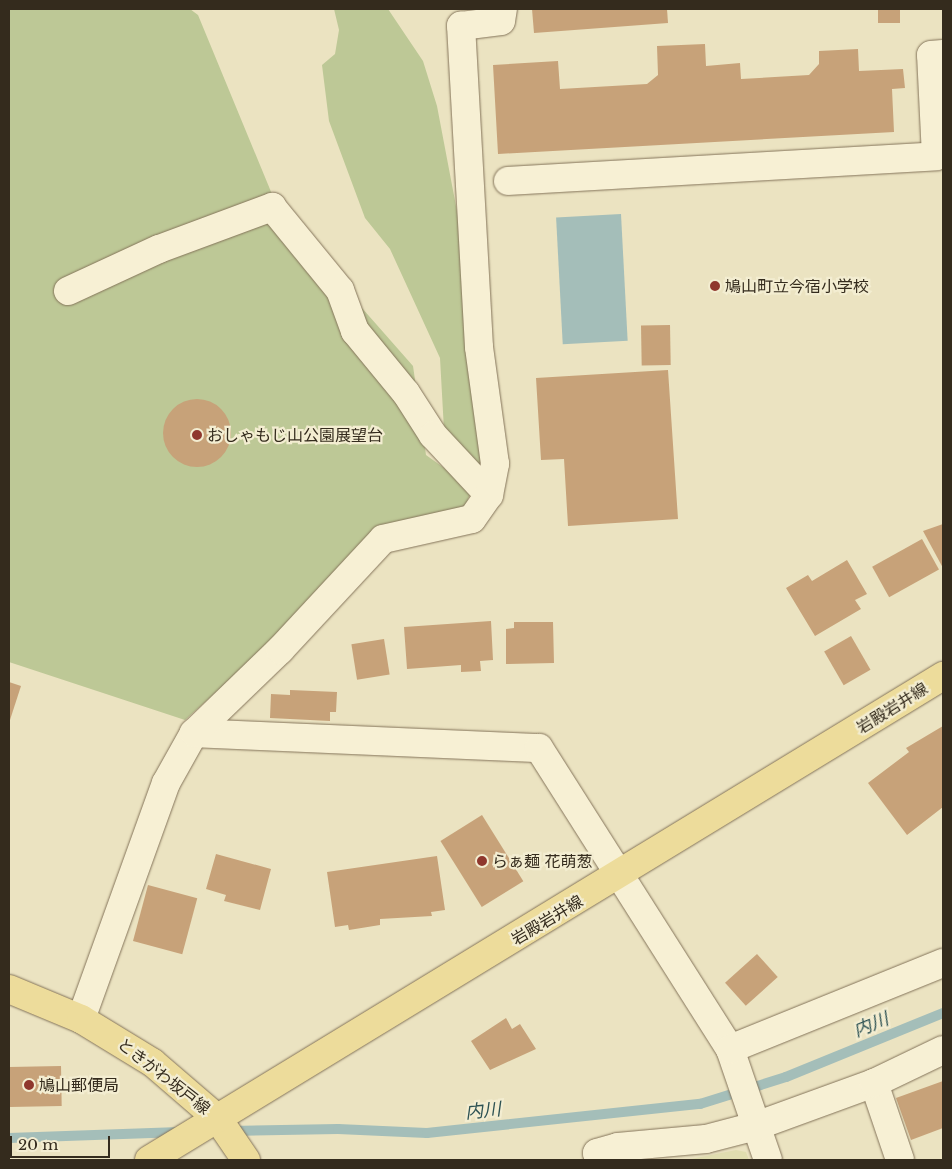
<!DOCTYPE html>
<meta charset="utf-8">
<style>
body{margin:0}
#map{position:relative;width:952px;height:1169px;overflow:hidden;background:#ebe3c1;font-family:"Libre Baskerville","Noto Sans JP",serif}
div>[style]{position:absolute}
[style*='--x']{left:calc(var(--x)*1px);top:calc(var(--y)*1px);width:calc(var(--w)*1px);rotate:calc(var(--a)*1deg)}
.farmland>*{inset:0;background:#e0ddaf}
.green>*{inset:0;background:#bdc896}
.water>*{inset:0;background:#a4beb9;transform-origin:0 0}
.stream>*{height:10px;margin:-5px;padding:0 5px;transform-origin:5px;border-radius:5px;background:#a4beb9}
.building>*{inset:0;background:#c7a279;transform-origin:0 0}
.round{border-radius:50%}
.roads{filter:drop-shadow(0 0 1px #84745a) drop-shadow(0 0 1px #84745a)}
.minor>*{height:28px;margin:-14px;padding:0 14px;transform-origin:14px;border-radius:14px;background:#f7f0d4}
.major>*{height:28px;margin:-14px;padding:0 14px;transform-origin:14px;border-radius:14px;background:#eddc9b}
.dots>*{width:14px;height:14px;translate:-50% -50%;box-sizing:border-box;border:2px solid #f3edd1;border-radius:50%}
span{translate:-50% -50%;white-space:nowrap;text-align:center;line-height:1.15;-webkit-text-stroke:4.5px #f3edd1;paint-order:stroke}
.poi-label{font-size:16px;color:#342b1d}
.left{translate:0 -50%;text-align:left}
.street-label{font-size:16px;color:#342b1d}
.water-label{font-size:18px;color:#2d5253;font-style:italic}
.frame{position:absolute;inset:0;border:10px solid #342b1d;pointer-events:none}
.scale{position:absolute;left:10px;top:1136px;width:100px;height:22px;box-sizing:border-box;border:2px solid #342b1d;border-top:0;padding-left:6px;font-size:15px;line-height:18px;white-space:nowrap;color:#342b1d;-webkit-text-stroke:4px #f3edd1;paint-order:stroke}
</style>
<div id="map">
<div class="farmland">
<i style="clip-path:polygon(736px 1150px,746px 1152px,749px 1160px,686px 1160px)"></i>
</div>
<div class="green">
<i style="clip-path:polygon(9px 9px,190px 9px,198px 15px,281px 216px,413px 366px,426px 455px,472px 488px,466px 505px,448px 516px,373px 530px,272px 642px,185px 720px,9px 662px)"></i>
<i style="clip-path:polygon(334px 9px,388px 9px,423px 61px,437px 106px,463px 243px,483px 453px,479px 468px,444px 430px,440px 358px,390px 249px,365px 218px,329px 121px,322px 65px,335px 54px,339px 30px)"></i>
</div>
<div class="water">
<i style="left:621px;top:214px;width:127px;height:65px;rotate:87deg"></i>
</div>
<div class="stream">
<i style="--x:230;--y:1131;--w:108;--a:-1.1"></i>
<i style="--x:338;--y:1129;--w:89;--a:2.6"></i>
<i style="--x:427;--y:1133;--w:275;--a:-6.1"></i>
<i style="--x:700;--y:1104;--w:90;--a:-17.4"></i>
<i style="--x:786;--y:1077;--w:170;--a:-22.2"></i>
<i style="--x:9;--y:1138;--w:171;--a:-2"></i>
</div>
<div class="building">
<i style="clip-path:polygon(532px 9px,667px 9px,668px 23px,534px 33px)"></i>
<i style="left:878px;top:9px;width:22px;height:14px"></i>
<i style="clip-path:polygon(705px 44px,706px 66px,740px 63px,741px 79px,809px 75px,819px 64px,819px 51px,858px 49px,859px 71px,903px 69px,905px 88px,892px 89px,894px 132px,498px 154px,493px 65px,558px 61px,560px 89px,647px 84px,658px 75px,657px 46px)"></i>
<i style="left:670px;top:325px;width:40px;height:29px;rotate:89deg"></i>
<i style="clip-path:polygon(668px 370px,678px 519px,568px 526px,564px 459px,541px 460px,536px 378px)"></i>
<i class="round" style="left:163px;top:399px;width:68px;height:68px"></i>
<i style="clip-path:polygon(943px 524px,943px 568px,923px 531px)"></i>
<i style="left:922px;top:539px;width:35px;height:57px;rotate:61deg"></i>
<i style="clip-path:polygon(847px 560px,867px 594px,855px 600px,861px 609px,815px 636px,786px 588px,808px 575px,812px 581px)"></i>
<i style="clip-path:polygon(491px 621px,493px 660px,480px 661px,481px 671px,461px 672px,461px 665px,407px 669px,404px 627px)"></i>
<i style="clip-path:polygon(514px 622px,553px 622px,554px 663px,506px 664px,506px 629px,514px 628px)"></i>
<i style="left:851px;top:636px;width:39px;height:31px;rotate:60deg"></i>
<i style="left:384px;top:639px;width:36px;height:33px;rotate:81deg"></i>
<i style="clip-path:polygon(9px 682px,21px 686px,9px 723px)"></i>
<i style="clip-path:polygon(290px 690px,337px 692px,336px 712px,330px 712px,330px 721px,270px 718px,271px 694px,290px 695px)"></i>
<i style="clip-path:polygon(943px 726px,943px 807px,907px 835px,868px 783px,909px 752px,906px 748px)"></i>
<i style="left:482px;top:815px;width:78px;height:49px;rotate:58deg"></i>
<i style="clip-path:polygon(216px 854px,271px 869px,260px 910px,224px 901px,226px 895px,206px 889px)"></i>
<i style="clip-path:polygon(437px 856px,445px 910px,431px 912px,432px 916px,380px 919px,380px 925px,349px 930px,348px 925px,335px 927px,327px 872px)"></i>
<i style="left:148px;top:885px;width:51px;height:58px;rotate:15deg"></i>
<i style="left:757px;top:954px;width:31px;height:43px;rotate:48deg"></i>
<i style="clip-path:polygon(506px 1018px,512px 1029px,520px 1024px,536px 1049px,490px 1070px,471px 1041px)"></i>
<i style="left:61px;top:1066px;width:40px;height:52px;rotate:89deg"></i>
<i style="clip-path:polygon(943px 1081px,943px 1128px,911px 1140px,896px 1098px)"></i>
</div>
<div class="roads">
<div class="minor">
<i style="--x:508;--y:181;--w:429;--a:-3.3"></i>
<i style="--x:936;--y:156;--w:101;--a:-92.8"></i>
<i style="--x:931;--y:55;--w:12;--a:-5"></i>
<i style="--x:68;--y:291;--w:100;--a:-24.8"></i>
<i style="--x:159;--y:249;--w:121;--a:-20.4"></i>
<i style="--x:272;--y:207;--w:107;--a:50.7"></i>
<i style="--x:340;--y:290;--w:44;--a:69.9"></i>
<i style="--x:355;--y:331;--w:80;--a:50.6"></i>
<i style="--x:406;--y:393;--w:50;--a:57.3"></i>
<i style="--x:433;--y:435;--w:82;--a:47"></i>
<i style="--x:194;--y:733;--w:345;--a:2.5"></i>
<i style="--x:539;--y:748;--w:356;--a:57.6"></i>
<i style="--x:730;--y:1049;--w:117;--a:71.1"></i>
<i style="--x:81;--y:1019;--w:251;--a:-70.2"></i>
<i style="--x:166;--y:783;--w:57;--a:-60.8"></i>
<i style="--x:194;--y:733;--w:120;--a:-44"></i>
<i style="--x:280;--y:650;--w:151;--a:-47.1"></i>
<i style="--x:383;--y:539;--w:91;--a:-12.7"></i>
<i style="--x:472;--y:519;--w:29;--a:-55"></i>
<i style="--x:489;--y:495;--w:32;--a:-79"></i>
<i style="--x:495;--y:464;--w:118;--a:-97.8"></i>
<i style="--x:479;--y:347;--w:322;--a:-93.2"></i>
<i style="--x:461;--y:26;--w:40;--a:-7.1"></i>
<i style="--x:501;--y:21;--w:12;--a:-81"></i>
<i style="--x:730;--y:1049;--w:230;--a:-22"></i>
<i style="--x:874;--y:1083;--w:81;--a:71.3"></i>
<i style="--x:599;--y:1160;--w:7;--a:-106"></i>
<i style="--x:597;--y:1153;--w:22;--a:-16"></i>
<i style="--x:618;--y:1147;--w:88;--a:-5.2"></i>
<i style="--x:706;--y:1139;--w:52;--a:-14.6"></i>
<i style="--x:756;--y:1126;--w:126;--a:-20"></i>
<i style="--x:874;--y:1083;--w:76;--a:-25.6"></i>
</div>
<div class="major">
<i style="--x:9;--y:989;--w:78;--a:22.6"></i>
<i style="--x:81;--y:1019;--w:84;--a:31.4"></i>
<i style="--x:153;--y:1063;--w:86;--a:40.7"></i>
<i style="--x:218;--y:1119;--w:50;--a:55.7"></i>
<i style="--x:149;--y:1160;--w:930;--a:-31.37"></i>
</div>
</div>
<div class="dots">
<i style="left:715px;top:286px;background:#8f372d"></i>
<i style="left:197px;top:435px;background:#8f372d"></i>
<i style="left:482px;top:861px;background:#8f372d"></i>
<i style="left:29px;top:1085px;background:#8f372d"></i>
</div>
<div class="poi-label">
<span class="left" style="left:725px;top:286px">鳩山町立今宿小学校</span>
<span class="left" style="left:207px;top:435px">おしゃもじ山公園展望台</span>
<span class="left" style="left:492px;top:861px">らぁ麺 花萌葱</span>
<span class="left" style="left:39px;top:1085px">鳩山郵便局</span>
</div>
<div class="street-label">
<span style="left:892px;top:708px;rotate:-32deg">岩殿岩井線</span>
<span style="left:547px;top:920px;rotate:-31deg">岩殿岩井線</span>
<span style="left:164px;top:1076px;rotate:38deg">ときがわ坂戸線</span>
</div>
<div class="water-label">
<span style="left:871px;top:1025px;rotate:-22deg">内川</span>
<span style="left:483px;top:1111px;rotate:-6deg">内川</span>
</div>
<div class="frame"></div>
<div class="scale">20 m</div>
</div>
